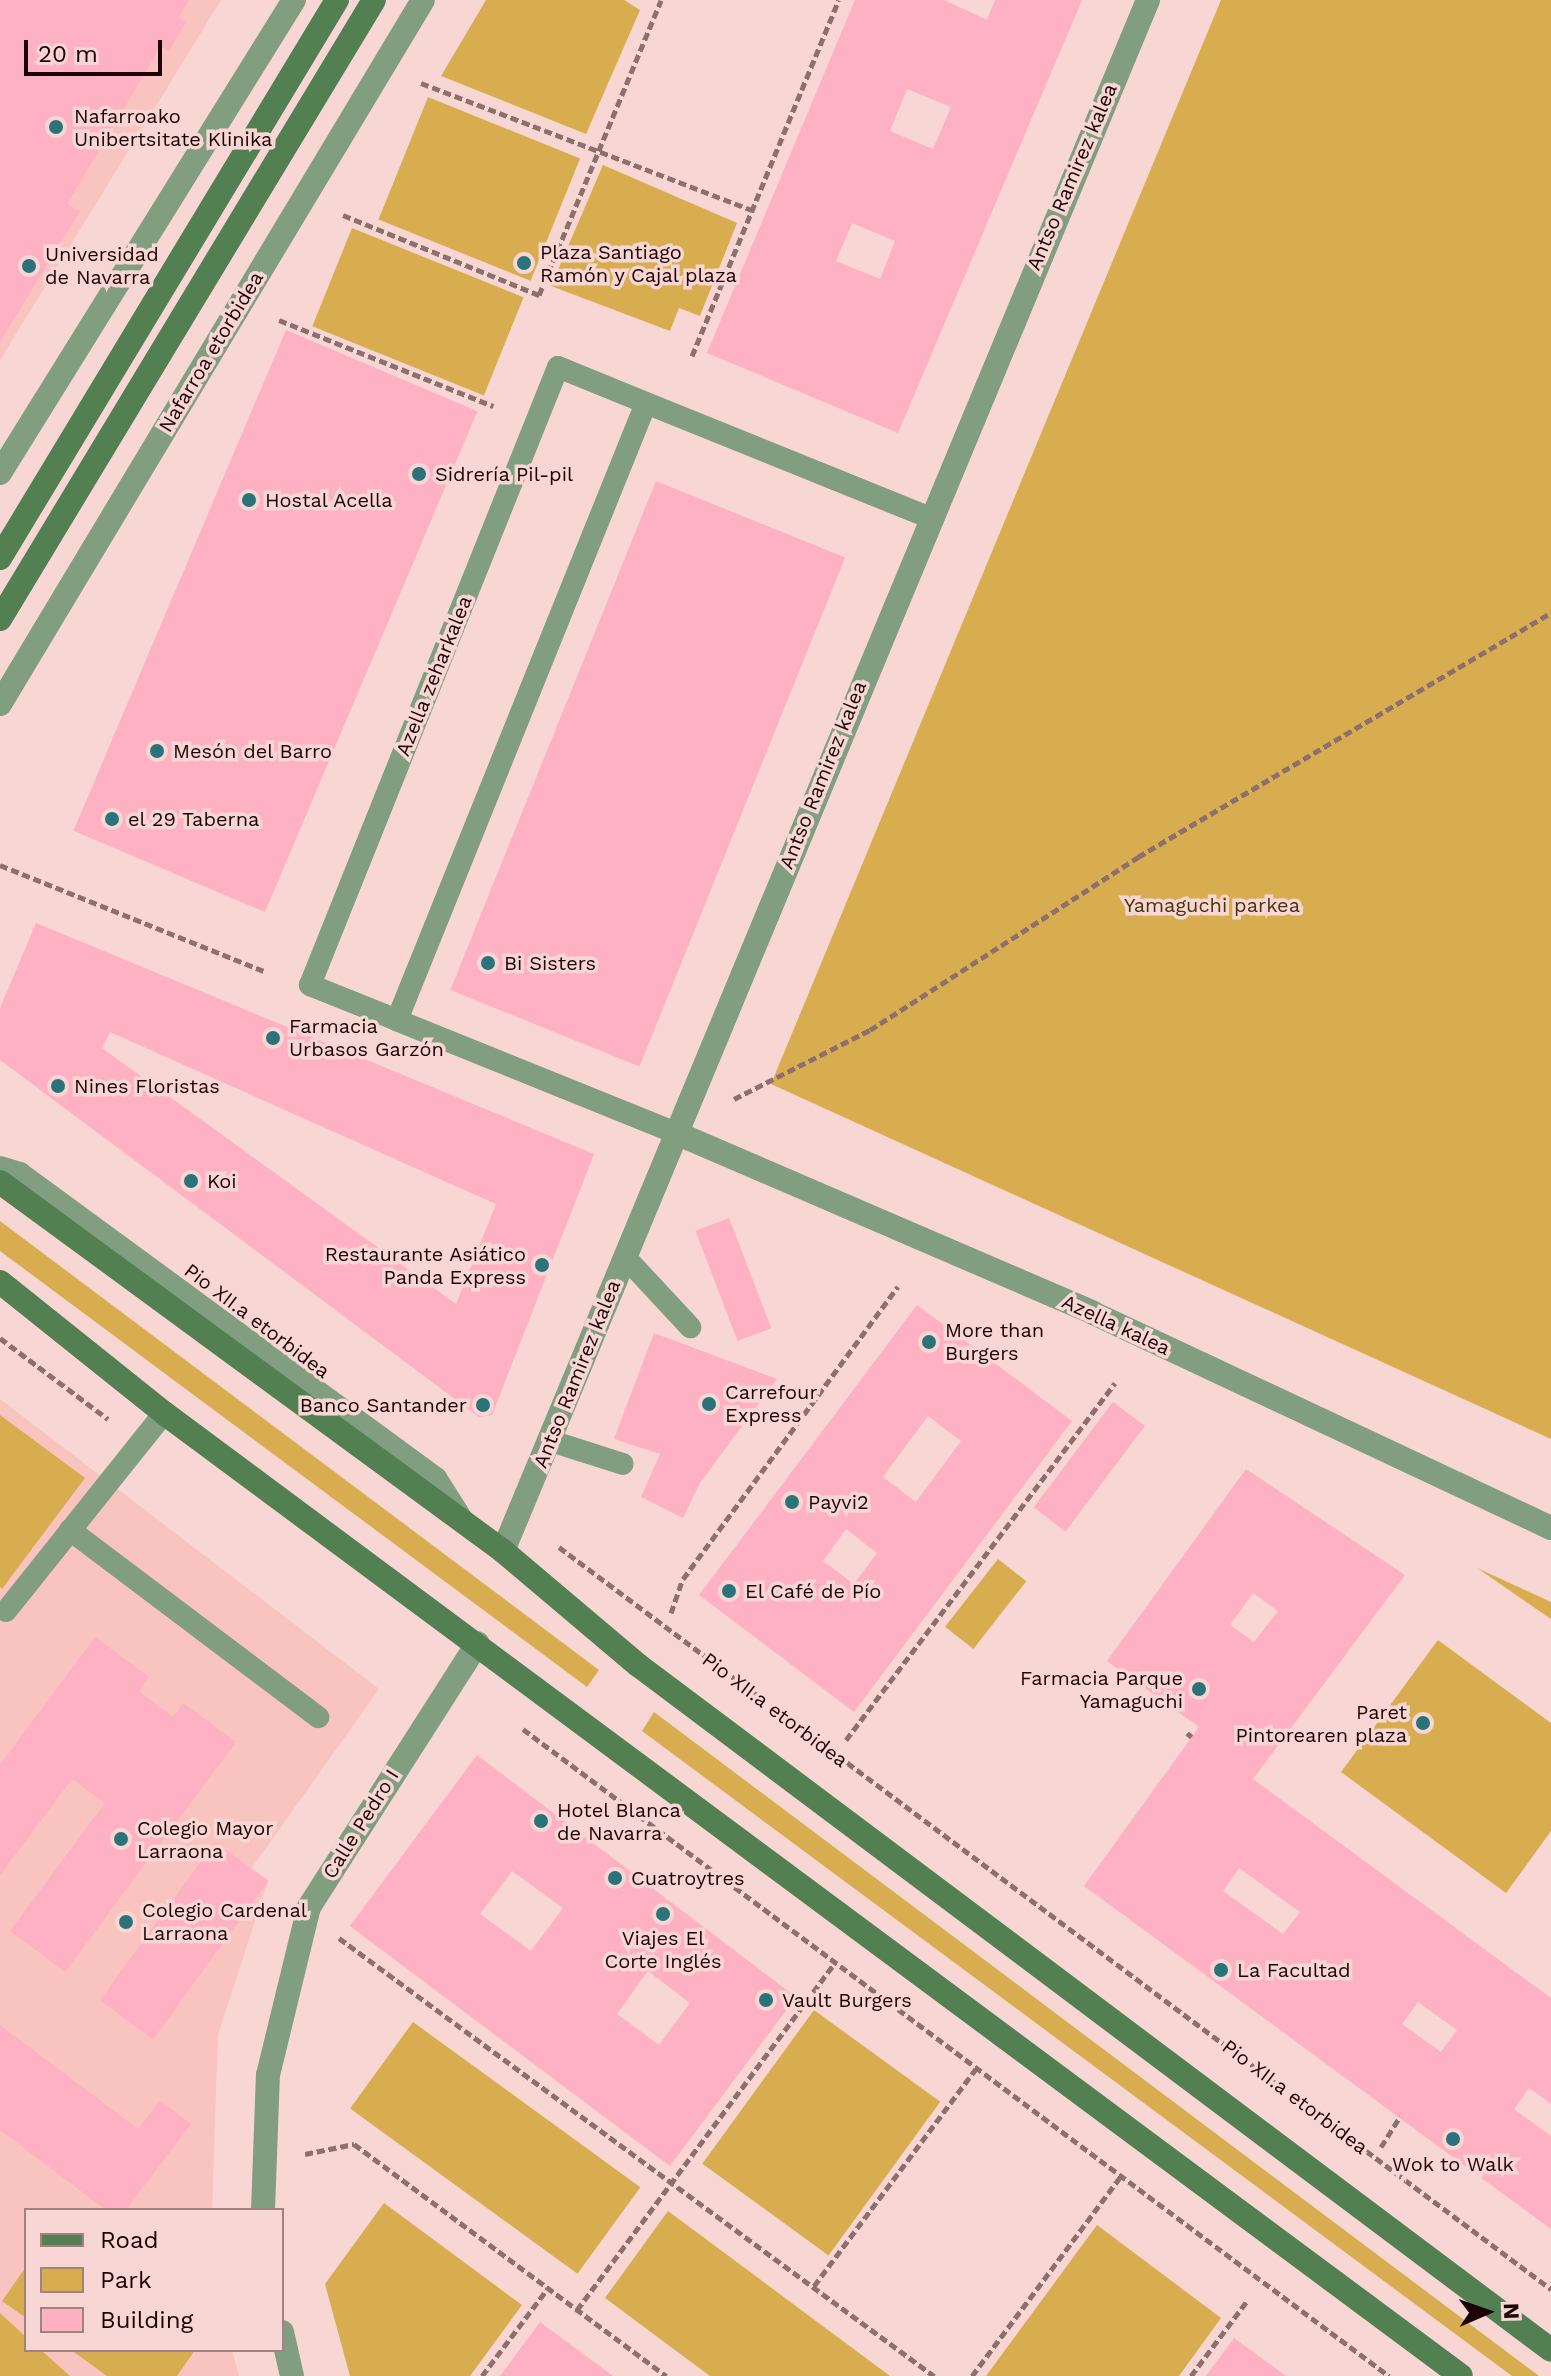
<!DOCTYPE html>
<meta charset="utf-8">
<style>
body{margin:0}
#map{position:relative;width:1551px;height:2376px;overflow:hidden;background:#f7d6d3;font-family:"Work Sans",sans-serif}
div>[style]{position:absolute}
[style*='--x']{left:calc(var(--x)*1px);top:calc(var(--y)*1px);width:calc(var(--w)*1px);rotate:calc(var(--a)*1deg)}
.built>*{inset:0;background:#f9c4bf}
.green>*{inset:0;background:#d8ad4f;transform-origin:0 0}
.building>*{inset:0;background:#feb1c2;transform-origin:0 0}
.path>*{height:5px;margin-top:-2.5px;transform-origin:0;background:repeating-linear-gradient(90deg,#8d706e 0 8px,transparent 0 12px)}
.service>*{height:22px;margin:-11px;padding:0 11px;transform-origin:11px;border-radius:11px;background:#819f80}
.minor>*{height:24px;margin:-12px;padding:0 12px;transform-origin:12px;border-radius:12px;background:#819f80}
.tertiary>*{height:24px;margin:-12px;padding:0 12px;transform-origin:12px;border-radius:12px;background:#819f80}
.secondary>*{height:24px;margin:-12px;padding:0 12px;transform-origin:12px;border-radius:12px;background:#528052}
.dots>*{width:22px;height:22px;translate:-50% -50%;box-sizing:border-box;border:4px solid #f7d6d3;border-radius:50%}
span{translate:-50% -50%;white-space:nowrap;text-align:center;line-height:1.15;-webkit-text-stroke:7px #f7d6d3;paint-order:stroke}
.poi-label{font-size:20px;color:#1d0404}
.left{translate:0 -50%;text-align:left}
.right{translate:-100% -50%;text-align:right}
.street-label{font-size:20px;color:#1d0404}
.park-label{font-size:20px;color:#47350b}
.legend{position:absolute;left:24px;top:2208px;width:260px;height:144px;box-sizing:border-box;background:#f7d6d3;border:2px solid #a08280;margin:0;padding:10px 14px;list-style:none;font-size:24px;color:#1d0404}
.legend li{display:flex;align-items:center;gap:16px;height:40px}
.legend b{width:40px;border:2px solid #a08280}
.north{position:absolute;left:1447px;top:2272px;width:80px;height:80px;-webkit-text-stroke:6px #f7d6d3;paint-order:stroke;rotate:88deg;font-size:22px;font-weight:700;line-height:32px;text-align:center;color:#1d0404}
.north::after{content:'';display:block;margin:auto;width:28px;height:36px;background:#1d0404;clip-path:polygon(50% 0,100% 100%,50% 72%,0 100%)}
.scale{position:absolute;left:24px;top:40px;width:138px;height:36px;box-sizing:border-box;border:4px solid #1d0404;border-top:0;padding-left:10px;font-size:24px;line-height:28px;white-space:nowrap;color:#1d0404;-webkit-text-stroke:6px #f7d6d3;paint-order:stroke}
</style>
<div id="map">
<div class="built">
<i style="clip-path:polygon(0 0,221px 0,0 360px)"></i>
<i style="clip-path:polygon(0 1399px,379px 1689px,251px 1869px,268px 1881px,218px 2035px,212px 2210px,26px 2210px,26px 2350px,232px 2350px,239px 2376px,0 2376px)"></i>
</div>
<div class="green">
<i style="clip-path:polygon(486px 0,624px 0,640px 10px,586px 134px,441px 76px)"></i>
<i style="clip-path:polygon(1221px 0,1551px 0,1551px 1439px,771px 1084px)"></i>
<i style="left:428px;top:97px;width:164px;height:132px;rotate:22deg"></i>
<i style="clip-path:polygon(603px 165px,737px 223px,700px 316px,679px 308px,670px 331px,551px 286px)"></i>
<i style="left:352px;top:228px;width:185px;height:106px;rotate:22deg"></i>
<i style="clip-path:polygon(0 1221px,599px 1670px,587px 1687px,0 1251px)"></i>
<i style="clip-path:polygon(0 1415px,85px 1478px,2px 1589px,0 1587px)"></i>
<i style="left:998px;top:1559px;width:36px;height:86px;rotate:38deg"></i>
<i style="clip-path:polygon(1477px 1568px,1551px 1602px,1551px 1619px)"></i>
<i style="clip-path:polygon(1438px 1640px,1551px 1723px,1551px 1831px,1506px 1893px,1341px 1772px)"></i>
<i style="clip-path:polygon(654px 1712px,1539px 2376px,1512px 2376px,642px 1731px)"></i>
<i style="left:814px;top:2010px;width:156px;height:190px;rotate:36deg"></i>
<i style="left:413px;top:2022px;width:281px;height:107px;rotate:36deg"></i>
<i style="clip-path:polygon(384px 2203px,522px 2305px,470px 2376px,350px 2376px,325px 2284px)"></i>
<i style="clip-path:polygon(668px 2211px,890px 2376px,710px 2376px,605px 2298px)"></i>
<i style="clip-path:polygon(1097px 2225px,1221px 2318px,1179px 2376px,986px 2376px)"></i>
<i style="clip-path:polygon(26px 2267px,26px 2318px,2px 2301px)"></i>
<i style="clip-path:polygon(0 2313px,26px 2337px,26px 2350px,41px 2350px,70px 2376px,0 2376px)"></i>
<i style="clip-path:polygon(71px 2350px,195px 2350px,177px 2376px,107px 2376px)"></i>
</div>
<div class="building">
<i style="clip-path:polygon(0 0,189px 0,178px 18px,186px 22px,169px 51px,161px 46px,67px 204px,80px 211px,0 342px)"></i>
<i style="clip-path:polygon(evenodd,855px 0,944px 0,987px 20px,995px 0,1082px 0,898px 433px,707px 353px,855px 0,907px 89px,951px 107px,933px 149px,890px 131px,907px 89px,855px 0,852px 223px,895px 241px,880px 279px,836px 261px,852px 223px)"></i>
<i style="left:286px;top:330px;width:208px;height:544px;rotate:23deg"></i>
<i style="left:656px;top:481px;width:204px;height:549px;rotate:22deg"></i>
<i style="clip-path:polygon(evenodd,36px 923px,594px 1154px,492px 1415px,479px 1417px,0 1060px,0 1008px,36px 923px,110px 1032px,496px 1204px,456px 1304px,102px 1048px,110px 1032px)"></i>
<i style="left:729px;top:1218px;width:118px;height:36px;rotate:69deg"></i>
<i style="clip-path:polygon(evenodd,917px 1305px,1072px 1421px,854px 1712px,699px 1595px,917px 1305px,928px 1416px,961px 1441px,916px 1502px,883px 1477px,928px 1416px,917px 1305px,846px 1529px,877px 1553px,854px 1584px,823px 1561px,846px 1529px)"></i>
<i style="clip-path:polygon(654px 1333px,777px 1379px,700px 1483px,683px 1518px,641px 1497px,660px 1454px,614px 1439px)"></i>
<i style="left:1113px;top:1402px;width:40px;height:132px;rotate:37deg"></i>
<i style="clip-path:polygon(evenodd,1246px 1469px,1405px 1575px,1253px 1779px,1551px 1998px,1551px 2104px,1529px 2088px,1514px 2109px,1551px 2136px,1551px 2229px,1084px 1886px,1199px 1727px,1107px 1661px,1246px 1469px,1253px 1593px,1278px 1611px,1254px 1642px,1230px 1625px,1253px 1593px,1246px 1469px,1239px 1868px,1300px 1912px,1283px 1934px,1223px 1891px,1239px 1868px,1246px 1469px,1418px 2002px,1457px 2030px,1441px 2052px,1402px 2024px,1418px 2002px)"></i>
<i style="clip-path:polygon(95px 1637px,149px 1677px,139px 1691px,173px 1717px,183px 1703px,236px 1742px,65px 1972px,10px 1931px,105px 1803px,72px 1779px,0 1875px,0 1765px)"></i>
<i style="clip-path:polygon(evenodd,477px 1755px,796px 1997px,670px 2166px,350px 1926px,477px 1755px,512px 1871px,563px 1908px,531px 1951px,480px 1914px,512px 1871px,477px 1755px,648px 1971px,690px 2003px,659px 2045px,617px 2014px,648px 1971px)"></i>
<i style="left:215px;top:1842px;width:66px;height:196px;rotate:36deg"></i>
<i style="clip-path:polygon(0 2025px,138px 2129px,160px 2100px,191px 2124px,126px 2210px,106px 2210px,0 2130px)"></i>
<i style="clip-path:polygon(540px 2322px,613px 2376px,500px 2376px)"></i>
<i style="clip-path:polygon(1234px 2338px,1286px 2376px,1206px 2376px)"></i>
</div>
<div class="path">
<i style="--x:421;--y:83;--w:355;--a:21"></i>
<i style="--x:343;--y:215;--w:212;--a:22.2"></i>
<i style="--x:539;--y:295;--w:319;--a:-67.5"></i>
<i style="--x:279;--y:320;--w:231;--a:21.9"></i>
<i style="--x:692;--y:356;--w:385;--a:-67.6"></i>
<i style="--x:0;--y:865;--w:284;--a:21.9"></i>
<i style="--x:734;--y:1099;--w:153;--a:-26.9"></i>
<i style="--x:870;--y:1030;--w:319;--a:-32.8"></i>
<i style="--x:1138;--y:857;--w:480;--a:-30.6"></i>
<i style="--x:0;--y:1338;--w:135;--a:36.9"></i>
<i style="--x:559;--y:1547;--w:1239;--a:36.8"></i>
<i style="--x:671;--y:1613;--w:36;--a:-71"></i>
<i style="--x:683;--y:1579;--w:363;--a:-53.7"></i>
<i style="--x:523;--y:1729;--w:1081;--a:36.76"></i>
<i style="--x:1187;--y:1733;--w:6;--a:39"></i>
<i style="--x:846;--y:1740;--w:447;--a:-53"></i>
<i style="--x:339;--y:1938;--w:739;--a:36.36"></i>
<i style="--x:1381;--y:2147;--w:36;--a:-58"></i>
<i style="--x:305;--y:2154;--w:50;--a:-11.5"></i>
<i style="--x:354;--y:2144;--w:389;--a:36.6"></i>
<i style="--x:814;--y:2286;--w:271;--a:-53.3"></i>
<i style="--x:577;--y:2310;--w:432;--a:-53.4"></i>
<i style="--x:482;--y:2376;--w:110;--a:-53.1"></i>
<i style="--x:972;--y:2376;--w:249;--a:-53.3"></i>
<i style="--x:1191;--y:2376;--w:94;--a:-53.3"></i>
</div>
<div class="service">
<i style="--x:397;--y:1020;--w:94;--a:-158.1"></i>
<i style="--x:310;--y:985;--w:666;--a:-68.13"></i>
<i style="--x:558;--y:367;--w:95;--a:22.2"></i>
<i style="--x:676;--y:1133;--w:301;--a:-158"></i>
<i style="--x:397;--y:1020;--w:665;--a:-68.02"></i>
<i style="--x:646;--y:403;--w:304;--a:22"></i>
<i style="--x:0;--y:1167;--w:21;--a:17"></i>
<i style="--x:20;--y:1173;--w:516;--a:36.25"></i>
<i style="--x:436;--y:1478;--w:49;--a:57.6"></i>
<i style="--x:625;--y:1257;--w:96;--a:47.1"></i>
<i style="--x:554;--y:1442;--w:72;--a:17.7"></i>
<i style="--x:70;--y:1530;--w:311;--a:37"></i>
<i style="--x:6;--y:1611;--w:253;--a:-51.4"></i>
</div>
<div class="minor">
<i style="--x:676;--y:1133;--w:454;--a:23.3"></i>
<i style="--x:1093;--y:1313;--w:506;--a:25.15"></i>
<i style="--x:503;--y:1551;--w:1680;--a:-67.42"></i>
<i style="--x:263;--y:2210;--w:135;--a:-87.9"></i>
<i style="--x:268;--y:2075;--w:173;--a:-76.3"></i>
<i style="--x:309;--y:1907;--w:313;--a:-57.4"></i>
<i style="--x:282;--y:2332;--w:45;--a:77.2"></i>
</div>
<div class="tertiary">
<i style="--x:0;--y:473;--w:557;--a:-58.14"></i>
<i style="--x:0;--y:704;--w:821;--a:-59"></i>
</div>
<div class="secondary">
<i style="--x:0;--y:558;--w:652;--a:-58.87"></i>
<i style="--x:0;--y:619;--w:723;--a:-58.86"></i>
<i style="--x:0;--y:1182;--w:624;--a:36.26"></i>
<i style="--x:503;--y:1551;--w:177;--a:40.2"></i>
<i style="--x:638;--y:1665;--w:1141;--a:36.88"></i>
<i style="--x:0;--y:1282;--w:210;--a:38.6"></i>
<i style="--x:164;--y:1413;--w:1615;--a:36.59"></i>
</div>
<div class="dots">
<i style="left:56px;top:127px;background:#2a737b"></i>
<i style="left:524px;top:263px;background:#2a737b"></i>
<i style="left:29px;top:266px;background:#2a737b"></i>
<i style="left:419px;top:474px;background:#2a737b"></i>
<i style="left:249px;top:500px;background:#2a737b"></i>
<i style="left:157px;top:751px;background:#2a737b"></i>
<i style="left:112px;top:819px;background:#2a737b"></i>
<i style="left:488px;top:963px;background:#2a737b"></i>
<i style="left:273px;top:1038px;background:#2a737b"></i>
<i style="left:58px;top:1086px;background:#2a737b"></i>
<i style="left:191px;top:1181px;background:#2a737b"></i>
<i style="left:542px;top:1265px;background:#2a737b"></i>
<i style="left:929px;top:1342px;background:#2a737b"></i>
<i style="left:709px;top:1404px;background:#2a737b"></i>
<i style="left:483px;top:1405px;background:#2a737b"></i>
<i style="left:792px;top:1502px;background:#2a737b"></i>
<i style="left:729px;top:1591px;background:#2a737b"></i>
<i style="left:1199px;top:1689px;background:#2a737b"></i>
<i style="left:1423px;top:1723px;background:#2a737b"></i>
<i style="left:541px;top:1821px;background:#2a737b"></i>
<i style="left:121px;top:1839px;background:#2a737b"></i>
<i style="left:615px;top:1878px;background:#2a737b"></i>
<i style="left:663px;top:1914px;background:#2a737b"></i>
<i style="left:126px;top:1922px;background:#2a737b"></i>
<i style="left:1221px;top:1970px;background:#2a737b"></i>
<i style="left:766px;top:2000px;background:#2a737b"></i>
<i style="left:1453px;top:2139px;background:#2a737b"></i>
</div>
<div class="poi-label">
<span class="left" style="left:74px;top:128px">Nafarroako<br>Unibertsitate Klinika</span>
<span class="left" style="left:540px;top:264px">Plaza Santiago<br>Ramón y Cajal plaza</span>
<span class="left" style="left:45px;top:266px">Universidad<br>de Navarra</span>
<span class="left" style="left:435px;top:474px">Sidrería Pil-pil</span>
<span class="left" style="left:265px;top:500px">Hostal Acella</span>
<span class="left" style="left:173px;top:751px">Mesón del Barro</span>
<span class="left" style="left:128px;top:819px">el 29 Taberna</span>
<span class="left" style="left:504px;top:963px">Bi Sisters</span>
<span class="left" style="left:289px;top:1038px">Farmacia<br>Urbasos Garzón</span>
<span class="left" style="left:74px;top:1086px">Nines Floristas</span>
<span class="left" style="left:207px;top:1181px">Koi</span>
<span class="right" style="left:526px;top:1266px">Restaurante Asiático<br>Panda Express</span>
<span class="left" style="left:945px;top:1342px">More than<br>Burgers</span>
<span class="left" style="left:725px;top:1404px">Carrefour<br>Express</span>
<span class="right" style="left:467px;top:1405px">Banco Santander</span>
<span class="left" style="left:808px;top:1502px">Payvi2</span>
<span class="left" style="left:745px;top:1591px">El Café de Pío</span>
<span class="right" style="left:1183px;top:1690px">Farmacia Parque<br>Yamaguchi</span>
<span class="right" style="left:1407px;top:1724px">Paret<br>Pintorearen plaza</span>
<span class="left" style="left:557px;top:1822px">Hotel Blanca<br>de Navarra</span>
<span class="left" style="left:137px;top:1840px">Colegio Mayor<br>Larraona</span>
<span class="left" style="left:631px;top:1878px">Cuatroytres</span>
<span class="left" style="left:142px;top:1922px">Colegio Cardenal<br>Larraona</span>
<span style="left:663px;top:1950px">Viajes El<br>Corte Inglés</span>
<span class="left" style="left:1237px;top:1970px">La Facultad</span>
<span class="left" style="left:782px;top:2000px">Vault Burgers</span>
<span style="left:1453px;top:2164px">Wok to Walk</span>
</div>
<div class="street-label">
<span style="left:1072px;top:177px;rotate:-67deg">Antso Ramirez kalea</span>
<span style="left:211px;top:352px;rotate:-59deg">Nafarroa etorbidea</span>
<span style="left:434px;top:676px;rotate:-68deg">Azella zeharkalea</span>
<span style="left:823px;top:775px;rotate:-68deg">Antso Ramirez kalea</span>
<span style="left:257px;top:1321px;rotate:37deg">Pio XII.a etorbidea</span>
<span style="left:1116px;top:1325px;rotate:25deg">Azella kalea</span>
<span style="left:577px;top:1374px;rotate:-68deg">Antso Ramirez kalea</span>
<span style="left:775px;top:1710px;rotate:37deg">Pio XII.a etorbidea</span>
<span style="left:361px;top:1824px;rotate:-58deg">Calle Pedro I</span>
<span style="left:1295px;top:2097px;rotate:37deg">Pio XII.a etorbidea</span>
</div>
<div class="park-label">
<span style="left:1212px;top:905px">Yamaguchi parkea</span>
</div>
<ul class="legend">
<li><b style="height:10px;background:#528052"></b>Road</li>
<li><b style="height:22px;background:#d8ad4f"></b>Park</li>
<li><b style="height:22px;background:#feb1c2"></b>Building</li>
</ul>
<div class="north">N</div>
<div class="scale">20 m</div>
</div>
